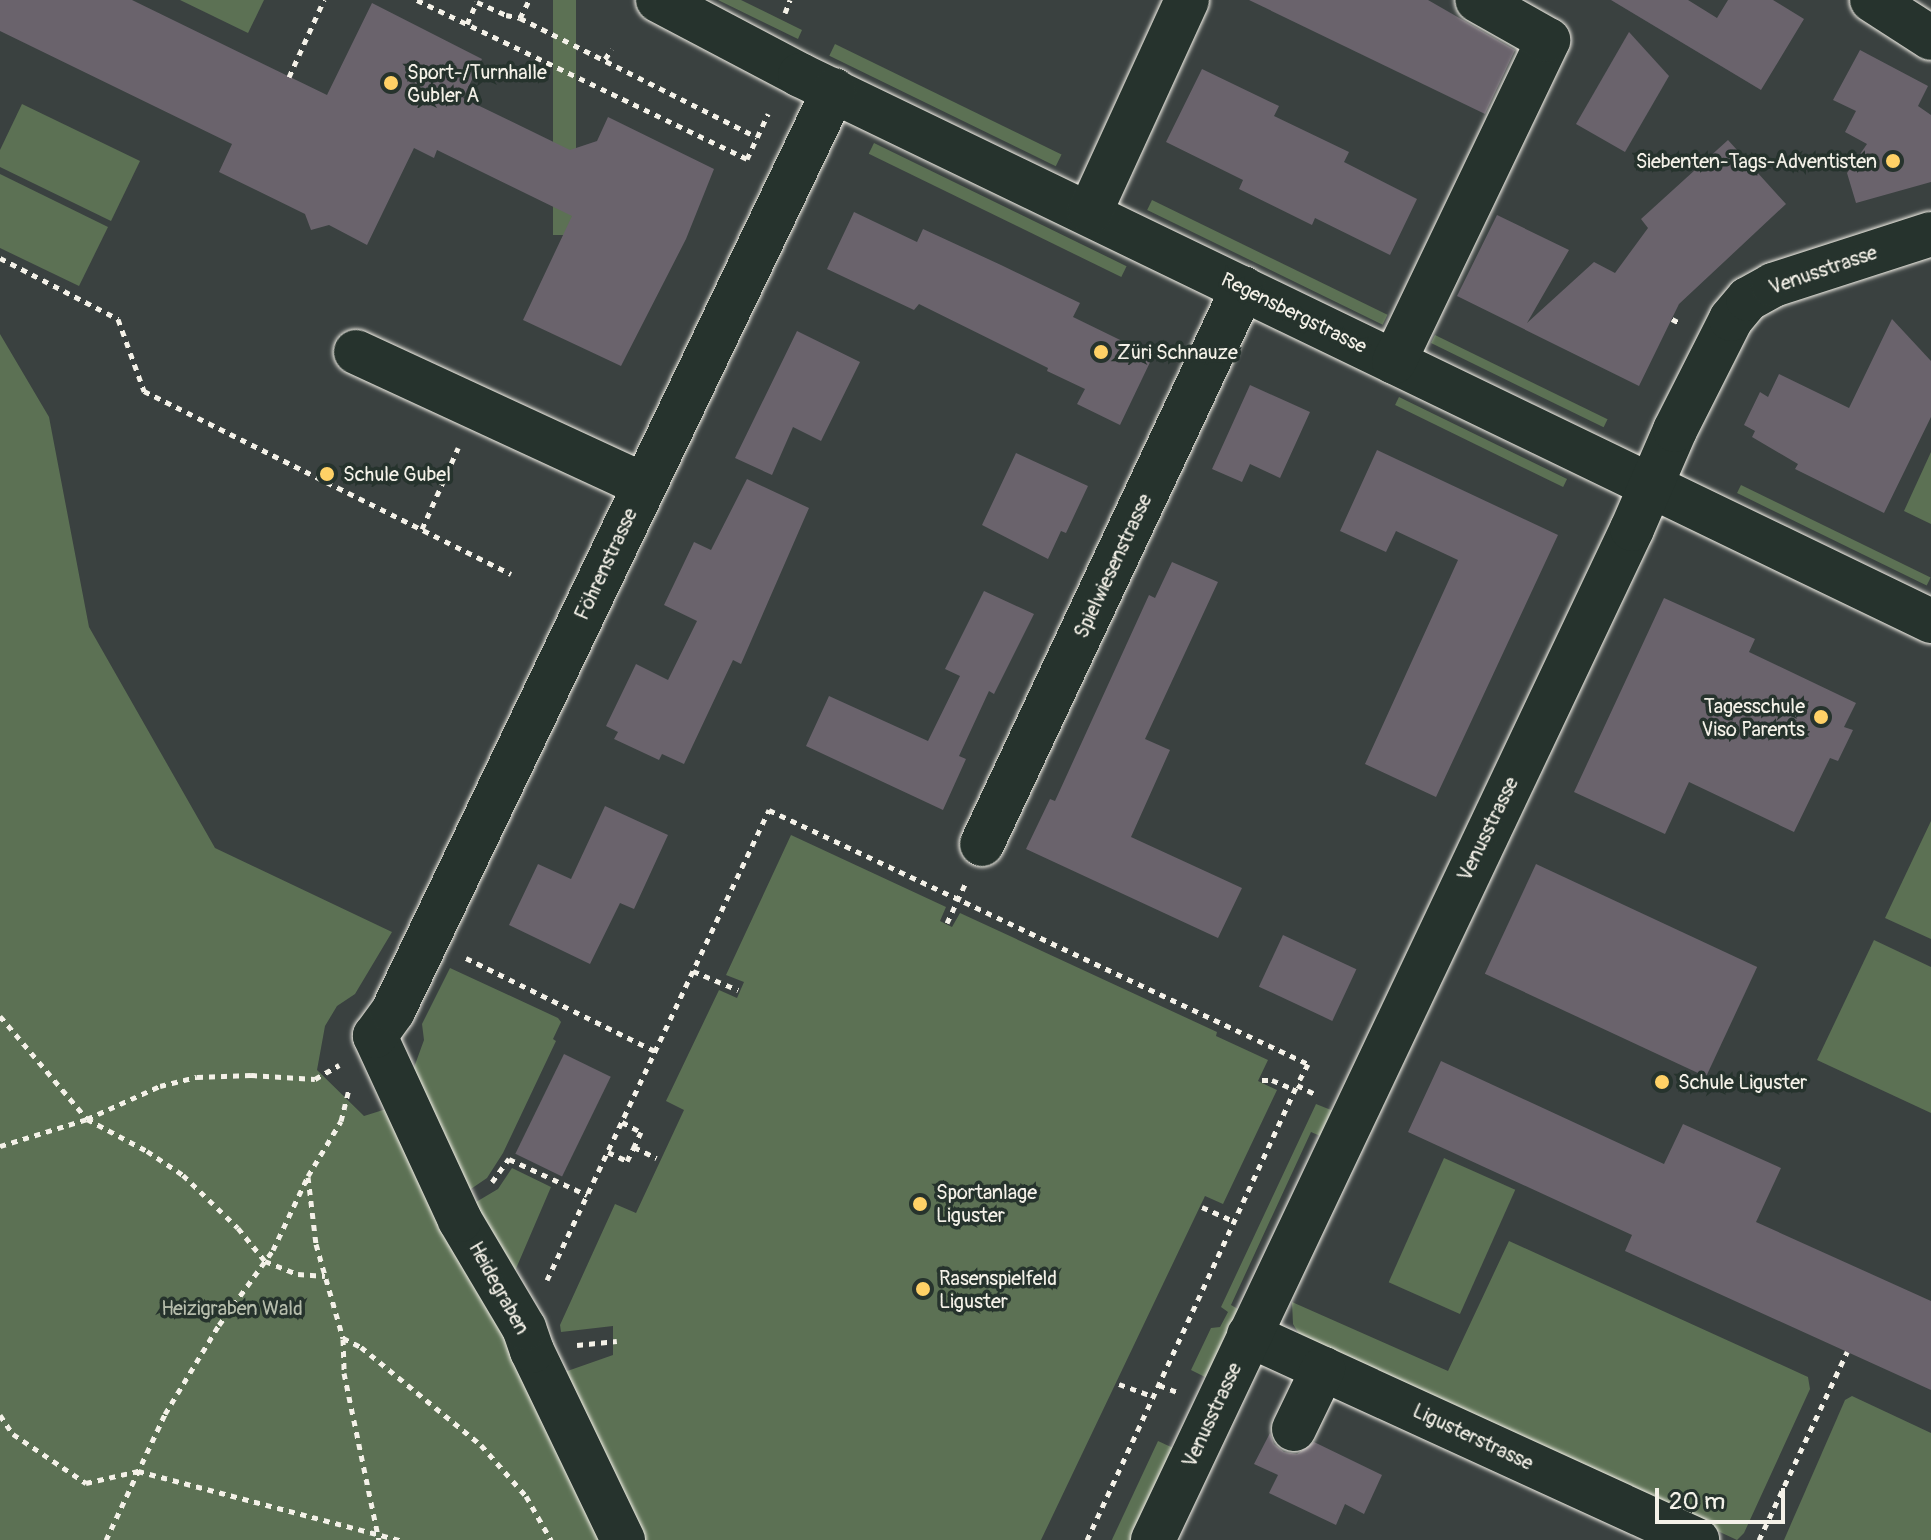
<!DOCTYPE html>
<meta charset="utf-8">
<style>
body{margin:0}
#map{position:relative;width:1931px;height:1540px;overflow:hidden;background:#3a4140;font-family:Pangolin,sans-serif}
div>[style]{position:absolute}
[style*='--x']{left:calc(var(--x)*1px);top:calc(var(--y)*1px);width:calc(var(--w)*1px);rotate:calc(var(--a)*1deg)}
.green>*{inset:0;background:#5c7154;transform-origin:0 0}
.building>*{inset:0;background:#6a636c;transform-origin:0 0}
.path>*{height:5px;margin-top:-2.5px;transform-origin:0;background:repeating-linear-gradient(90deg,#f4f1e8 0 6px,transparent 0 12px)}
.roads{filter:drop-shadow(0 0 2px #f4f1e8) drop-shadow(0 0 2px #f4f1e8)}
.minor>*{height:44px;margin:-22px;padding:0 22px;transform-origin:22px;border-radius:22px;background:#26332d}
.dots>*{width:22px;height:22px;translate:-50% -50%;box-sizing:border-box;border:4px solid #26332d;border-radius:50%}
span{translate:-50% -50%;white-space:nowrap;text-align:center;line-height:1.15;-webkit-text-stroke:7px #26332d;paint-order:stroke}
.poi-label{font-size:20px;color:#f4f1e8}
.left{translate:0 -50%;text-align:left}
.right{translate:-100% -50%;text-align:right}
.street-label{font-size:20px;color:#f4f1e8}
.park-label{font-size:20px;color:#b7bead}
.scale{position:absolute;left:1655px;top:1488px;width:130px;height:36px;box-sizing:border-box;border:4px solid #f4f1e8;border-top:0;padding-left:10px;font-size:24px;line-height:28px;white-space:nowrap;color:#f4f1e8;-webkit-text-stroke:6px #26332d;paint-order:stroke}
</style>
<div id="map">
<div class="green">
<i style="clip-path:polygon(180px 0,264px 0,248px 33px)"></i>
<i style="left:553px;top:0;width:23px;height:235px"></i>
<i style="clip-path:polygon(718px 0,741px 0,802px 30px,798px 39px)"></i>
<i style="left:835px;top:44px;width:252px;height:13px;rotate:26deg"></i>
<i style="clip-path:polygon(22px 104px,140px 161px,111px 221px,0 167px,0 150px)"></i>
<i style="left:874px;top:143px;width:281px;height:12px;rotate:26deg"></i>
<i style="clip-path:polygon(0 174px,108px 227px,79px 286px,0 248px)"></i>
<i style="left:1152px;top:200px;width:262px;height:11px;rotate:26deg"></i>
<i style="clip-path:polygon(0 334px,49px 417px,89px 627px,215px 848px,392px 932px,355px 994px,337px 1006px,325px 1026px,317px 1070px,364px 1116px,399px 1105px,608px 1540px,0 1540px)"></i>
<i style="left:1435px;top:335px;width:192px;height:9px;rotate:26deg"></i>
<i style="left:1399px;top:397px;width:187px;height:9px;rotate:26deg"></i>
<i style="clip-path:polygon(1931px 452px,1931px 524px,1904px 511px)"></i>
<i style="left:1741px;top:485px;width:211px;height:9px;rotate:26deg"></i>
<i style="clip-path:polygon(1931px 821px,1931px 939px,1885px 918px)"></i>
<i style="clip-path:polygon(791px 835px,946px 907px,940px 921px,952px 927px,960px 913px,1217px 1032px,1216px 1036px,1268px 1060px,1258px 1081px,1277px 1090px,1223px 1204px,1205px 1196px,1041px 1540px,645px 1540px,556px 1375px,613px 1355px,613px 1326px,561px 1332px,560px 1325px,615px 1204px,636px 1213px,684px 1110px,666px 1101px,719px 990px,737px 998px,744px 982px,726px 975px)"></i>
<i style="clip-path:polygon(1874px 940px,1931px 967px,1931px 1113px,1817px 1060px)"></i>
<i style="clip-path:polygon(450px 968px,558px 1018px,561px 1022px,553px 1039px,556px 1041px,503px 1153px,487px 1178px,465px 1193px,412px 1073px,424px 1040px,422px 1024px)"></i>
<i style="clip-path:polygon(1316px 1104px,1336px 1112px,1325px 1138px,1311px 1132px,1231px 1305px,1243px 1312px,1211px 1380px,1191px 1370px,1211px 1328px,1220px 1327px,1228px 1312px,1221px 1307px)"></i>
<i style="left:1444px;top:1158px;width:78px;height:136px;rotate:24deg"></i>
<i style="clip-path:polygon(512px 1168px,551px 1187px,512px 1278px,471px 1205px,498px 1189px)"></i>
<i style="clip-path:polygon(1509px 1241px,1808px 1377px,1810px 1389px,1744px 1533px,1737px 1540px,1301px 1337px,1293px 1324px,1292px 1302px,1448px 1371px)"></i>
<i style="clip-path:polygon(1852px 1396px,1931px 1433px,1931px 1540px,1784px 1540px,1845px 1400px)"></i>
<i style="left:1158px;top:1441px;width:21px;height:109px;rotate:25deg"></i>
</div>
<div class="building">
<i style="clip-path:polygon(0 0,132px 0,327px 95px,372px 3px,482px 59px,463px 98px,570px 150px,597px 141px,608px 117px,714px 169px,686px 239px,621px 366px,523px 320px,572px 216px,437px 150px,434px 158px,414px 148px,367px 245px,329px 225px,311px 230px,305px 214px,219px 172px,232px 144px,0 31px)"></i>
<i style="clip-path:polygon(1249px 0,1428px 0,1515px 50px,1485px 114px)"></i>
<i style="clip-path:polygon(1611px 0,1688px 0,1717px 18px,1728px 0,1773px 0,1804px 19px,1761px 90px)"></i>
<i style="clip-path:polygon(1629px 32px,1669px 76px,1625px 152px,1576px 124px)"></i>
<i style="clip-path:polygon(1860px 50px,1928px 86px,1918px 106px,1931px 115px,1931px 182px,1856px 203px,1847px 173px,1867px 144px,1845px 132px,1856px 111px,1833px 100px)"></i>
<i style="clip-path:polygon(1202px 69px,1279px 106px,1274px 116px,1349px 152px,1344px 162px,1417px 199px,1390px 255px,1315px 218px,1312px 225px,1239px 189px,1243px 180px,1166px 142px)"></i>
<i style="clip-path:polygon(1728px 140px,1786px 204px,1679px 304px,1639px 386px,1457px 296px,1497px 215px,1569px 250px,1527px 323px,1594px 262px,1615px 273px,1648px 228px,1641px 219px)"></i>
<i style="clip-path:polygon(854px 212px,917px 242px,923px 229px,1001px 265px,1080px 303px,1073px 317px,1153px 356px,1120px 425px,1077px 404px,1085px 389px,1047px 371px,1048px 368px,919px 304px,914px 310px,827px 269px)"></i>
<i style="clip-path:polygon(1892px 319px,1931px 361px,1931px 417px,1884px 513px,1795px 469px,1798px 464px,1752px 437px,1755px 431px,1744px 425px,1760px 392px,1768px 397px,1779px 374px,1849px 408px)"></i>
<i style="clip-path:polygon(797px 331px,860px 362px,821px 441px,793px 427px,772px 475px,735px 458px)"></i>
<i style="clip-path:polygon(1250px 385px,1310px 412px,1280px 478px,1250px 464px,1242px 482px,1212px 469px)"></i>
<i style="clip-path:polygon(1377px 450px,1558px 535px,1436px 797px,1365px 764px,1458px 560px,1396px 531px,1386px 552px,1340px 531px)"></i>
<i style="clip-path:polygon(1016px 453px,1088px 486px,1066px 533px,1061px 531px,1048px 559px,982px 525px)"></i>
<i style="clip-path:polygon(747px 479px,809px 508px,741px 664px,733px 660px,684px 764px,662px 754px,659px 760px,614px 739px,618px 732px,606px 726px,636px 664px,668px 680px,697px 621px,664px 605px,694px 542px,711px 550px)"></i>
<i style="clip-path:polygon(1172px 562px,1218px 582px,1145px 739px,1170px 750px,1131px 837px,1242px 888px,1218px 938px,1026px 849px,1050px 799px,1055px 801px,1149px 595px,1155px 598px)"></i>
<i style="clip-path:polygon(984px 591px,1034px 614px,994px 694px,989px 691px,959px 756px,966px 759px,943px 810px,806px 746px,829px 696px,928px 741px,960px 676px,945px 669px)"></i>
<i style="clip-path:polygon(1664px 598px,1755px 639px,1749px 652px,1856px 703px,1844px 727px,1853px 730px,1838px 761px,1830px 758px,1794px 832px,1689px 782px,1665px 834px,1574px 792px)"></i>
<i style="clip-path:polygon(605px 806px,668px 835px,634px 909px,620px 903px,590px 964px,509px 925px,538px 864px,571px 879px)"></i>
<i style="left:1536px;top:864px;width:244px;height:121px;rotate:25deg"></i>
<i style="left:1283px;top:935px;width:81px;height:57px;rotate:25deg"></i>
<i style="left:564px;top:1054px;width:52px;height:111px;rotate:26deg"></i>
<i style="clip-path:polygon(1441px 1061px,1664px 1164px,1683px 1124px,1781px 1168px,1756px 1222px,1931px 1301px,1931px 1390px,1625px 1251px,1632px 1235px,1408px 1132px)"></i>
<i style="clip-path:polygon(1270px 1433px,1274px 1444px,1284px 1452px,1297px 1454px,1314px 1442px,1382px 1475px,1364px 1514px,1345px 1504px,1336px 1525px,1269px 1493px,1278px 1475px,1254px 1464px)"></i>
</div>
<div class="path">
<i style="--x:417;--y:0;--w:366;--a:25.7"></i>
<i style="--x:747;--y:159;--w:50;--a:-65"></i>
<i style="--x:785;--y:13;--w:14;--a:-69"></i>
<i style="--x:520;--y:18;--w:20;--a:-63"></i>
<i style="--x:467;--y:24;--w:24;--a:-66"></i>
<i style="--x:477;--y:2;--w:32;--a:24"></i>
<i style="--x:506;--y:15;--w:14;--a:12"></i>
<i style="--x:520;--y:18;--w:265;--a:26.7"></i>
<i style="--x:605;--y:59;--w:12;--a:-55"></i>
<i style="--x:289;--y:77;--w:85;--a:-65.6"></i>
<i style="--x:0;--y:258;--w:133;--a:27.3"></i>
<i style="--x:118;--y:319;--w:77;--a:70.1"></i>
<i style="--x:144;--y:391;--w:410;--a:26.5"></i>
<i style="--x:1672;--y:319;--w:11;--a:27"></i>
<i style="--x:422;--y:529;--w:89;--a:-66"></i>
<i style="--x:947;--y:923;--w:45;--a:-65.1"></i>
<i style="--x:466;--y:958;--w:211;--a:26.2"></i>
<i style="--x:693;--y:971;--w:49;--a:22.9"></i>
<i style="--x:0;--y:1016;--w:135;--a:49.8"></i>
<i style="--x:87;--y:1119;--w:68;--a:28.1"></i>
<i style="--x:147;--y:1151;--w:43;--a:33.7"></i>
<i style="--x:183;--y:1175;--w:76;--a:43.9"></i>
<i style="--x:238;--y:1228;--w:43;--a:50.7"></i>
<i style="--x:265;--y:1261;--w:35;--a:22"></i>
<i style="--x:298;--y:1274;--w:27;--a:4"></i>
<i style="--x:1262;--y:1080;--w:10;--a:0"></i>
<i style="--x:1272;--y:1080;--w:25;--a:23"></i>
<i style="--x:622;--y:1122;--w:21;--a:28"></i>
<i style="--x:641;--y:1132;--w:17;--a:115"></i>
<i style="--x:634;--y:1147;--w:25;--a:26"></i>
<i style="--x:0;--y:1146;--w:91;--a:-17.2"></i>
<i style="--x:87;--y:1119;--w:80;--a:-24.3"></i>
<i style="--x:160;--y:1086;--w:38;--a:-14"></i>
<i style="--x:197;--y:1077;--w:54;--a:-2.1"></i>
<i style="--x:251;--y:1075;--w:64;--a:3.6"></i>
<i style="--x:315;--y:1079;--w:28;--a:-30"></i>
<i style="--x:608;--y:1152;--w:21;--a:25"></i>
<i style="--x:627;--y:1161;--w:16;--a:-63"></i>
<i style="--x:308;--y:1177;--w:67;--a:83.2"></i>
<i style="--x:316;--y:1244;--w:98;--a:74"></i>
<i style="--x:343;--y:1338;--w:20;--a:27"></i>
<i style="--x:361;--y:1347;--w:155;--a:39.2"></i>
<i style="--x:481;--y:1445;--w:68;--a:48.6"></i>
<i style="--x:526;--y:1496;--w:51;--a:60.4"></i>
<i style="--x:492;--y:1182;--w:29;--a:-54"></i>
<i style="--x:509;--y:1159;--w:86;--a:24.8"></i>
<i style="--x:1202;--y:1207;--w:36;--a:24"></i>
<i style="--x:547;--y:1280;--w:520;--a:-64.72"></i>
<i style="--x:769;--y:810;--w:596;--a:25.23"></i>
<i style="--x:1308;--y:1064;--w:24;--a:118"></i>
<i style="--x:1297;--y:1085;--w:20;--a:27"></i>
<i style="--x:343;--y:1339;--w:34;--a:88"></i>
<i style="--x:344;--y:1373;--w:171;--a:78.2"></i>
<i style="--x:577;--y:1345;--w:40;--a:-5.7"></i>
<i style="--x:1119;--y:1384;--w:37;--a:20"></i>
<i style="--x:1159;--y:1385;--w:19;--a:21"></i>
<i style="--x:0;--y:1415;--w:23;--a:56"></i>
<i style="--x:13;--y:1434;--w:88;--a:33.9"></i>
<i style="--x:86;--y:1483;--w:53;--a:-13"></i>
<i style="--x:138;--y:1471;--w:271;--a:14.8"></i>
<i style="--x:106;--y:1540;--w:139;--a:-64.9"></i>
<i style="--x:165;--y:1414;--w:104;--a:-58.8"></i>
<i style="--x:219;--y:1325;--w:92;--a:-54.2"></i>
<i style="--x:273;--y:1250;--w:82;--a:-64.7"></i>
<i style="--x:308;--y:1176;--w:64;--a:-59"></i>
<i style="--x:341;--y:1121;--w:34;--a:-76"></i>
<i style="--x:1087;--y:1540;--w:501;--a:-65.22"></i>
<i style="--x:1759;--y:1540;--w:208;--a:-64.9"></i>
</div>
<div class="roads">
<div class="minor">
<i style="--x:658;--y:0;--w:161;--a:27.8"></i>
<i style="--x:800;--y:75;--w:1256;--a:25.77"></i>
<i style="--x:1872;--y:0;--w:70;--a:32.8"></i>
<i style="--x:1090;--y:212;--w:233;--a:-65.4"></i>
<i style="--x:356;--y:352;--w:317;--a:24.8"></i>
<i style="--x:1394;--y:362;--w:357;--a:-64.4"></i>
<i style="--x:1548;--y:40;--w:81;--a:-150.6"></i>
<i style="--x:982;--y:844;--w:614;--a:-64.85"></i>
<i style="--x:1249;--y:1335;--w:493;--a:24.6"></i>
<i style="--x:1294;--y:1429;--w:67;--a:-64.2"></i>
<i style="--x:623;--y:1540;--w:210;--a:-115.7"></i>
<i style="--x:532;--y:1351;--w:24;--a:-109"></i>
<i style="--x:524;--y:1328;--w:126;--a:-120.7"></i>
<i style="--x:460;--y:1220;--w:203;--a:-114.8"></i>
<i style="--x:375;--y:1036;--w:31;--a:-54"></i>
<i style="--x:393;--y:1011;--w:1021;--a:-64.41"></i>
<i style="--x:1153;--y:1540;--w:1119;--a:-64.65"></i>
<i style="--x:1632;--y:529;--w:108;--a:-66.5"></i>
<i style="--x:1675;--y:430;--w:124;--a:-63.2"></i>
<i style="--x:1731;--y:319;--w:26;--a:-50"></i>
<i style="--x:1748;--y:299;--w:29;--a:-29"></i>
<i style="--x:1773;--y:285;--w:166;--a:-17.9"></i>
</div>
</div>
<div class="dots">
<i style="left:391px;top:83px;background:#ffd166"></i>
<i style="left:1893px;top:161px;background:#ffd166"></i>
<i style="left:1101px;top:352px;background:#ffd166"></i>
<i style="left:327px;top:474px;background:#ffd166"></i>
<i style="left:1821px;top:717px;background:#ffd166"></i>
<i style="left:1662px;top:1082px;background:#ffd166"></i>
<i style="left:920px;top:1204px;background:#ffd166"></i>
<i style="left:923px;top:1289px;background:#ffd166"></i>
</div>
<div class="poi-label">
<span class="left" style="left:407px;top:84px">Sport-/Turnhalle<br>Gubler A</span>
<span class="right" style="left:1877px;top:161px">Siebenten-Tags-Adventisten</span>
<span class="left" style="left:1117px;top:352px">Züri Schnauze</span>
<span class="left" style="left:343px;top:474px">Schule Gubel</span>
<span class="right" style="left:1805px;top:718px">Tagesschule<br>Viso Parents</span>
<span class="left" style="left:1678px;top:1082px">Schule Liguster</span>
<span class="left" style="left:936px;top:1204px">Sportanlage<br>Liguster</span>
<span class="left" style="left:939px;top:1290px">Rasenspielfeld<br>Liguster</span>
</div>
<div class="street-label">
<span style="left:1823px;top:270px;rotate:-19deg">Venusstrasse</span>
<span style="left:1294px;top:313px;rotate:26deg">Regensbergstrasse</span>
<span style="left:606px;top:564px;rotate:-65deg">Föhrenstrasse</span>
<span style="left:1113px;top:566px;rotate:-65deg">Spielwiesenstrasse</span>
<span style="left:1488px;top:829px;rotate:-64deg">Venusstrasse</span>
<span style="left:499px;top:1288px;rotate:61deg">Heidegraben</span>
<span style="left:1212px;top:1415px;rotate:-65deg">Venusstrasse</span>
<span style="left:1473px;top:1437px;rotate:25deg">Ligusterstrasse</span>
</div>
<div class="park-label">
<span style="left:232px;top:1308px">Heizigraben Wald</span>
</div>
<div class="scale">20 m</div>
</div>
